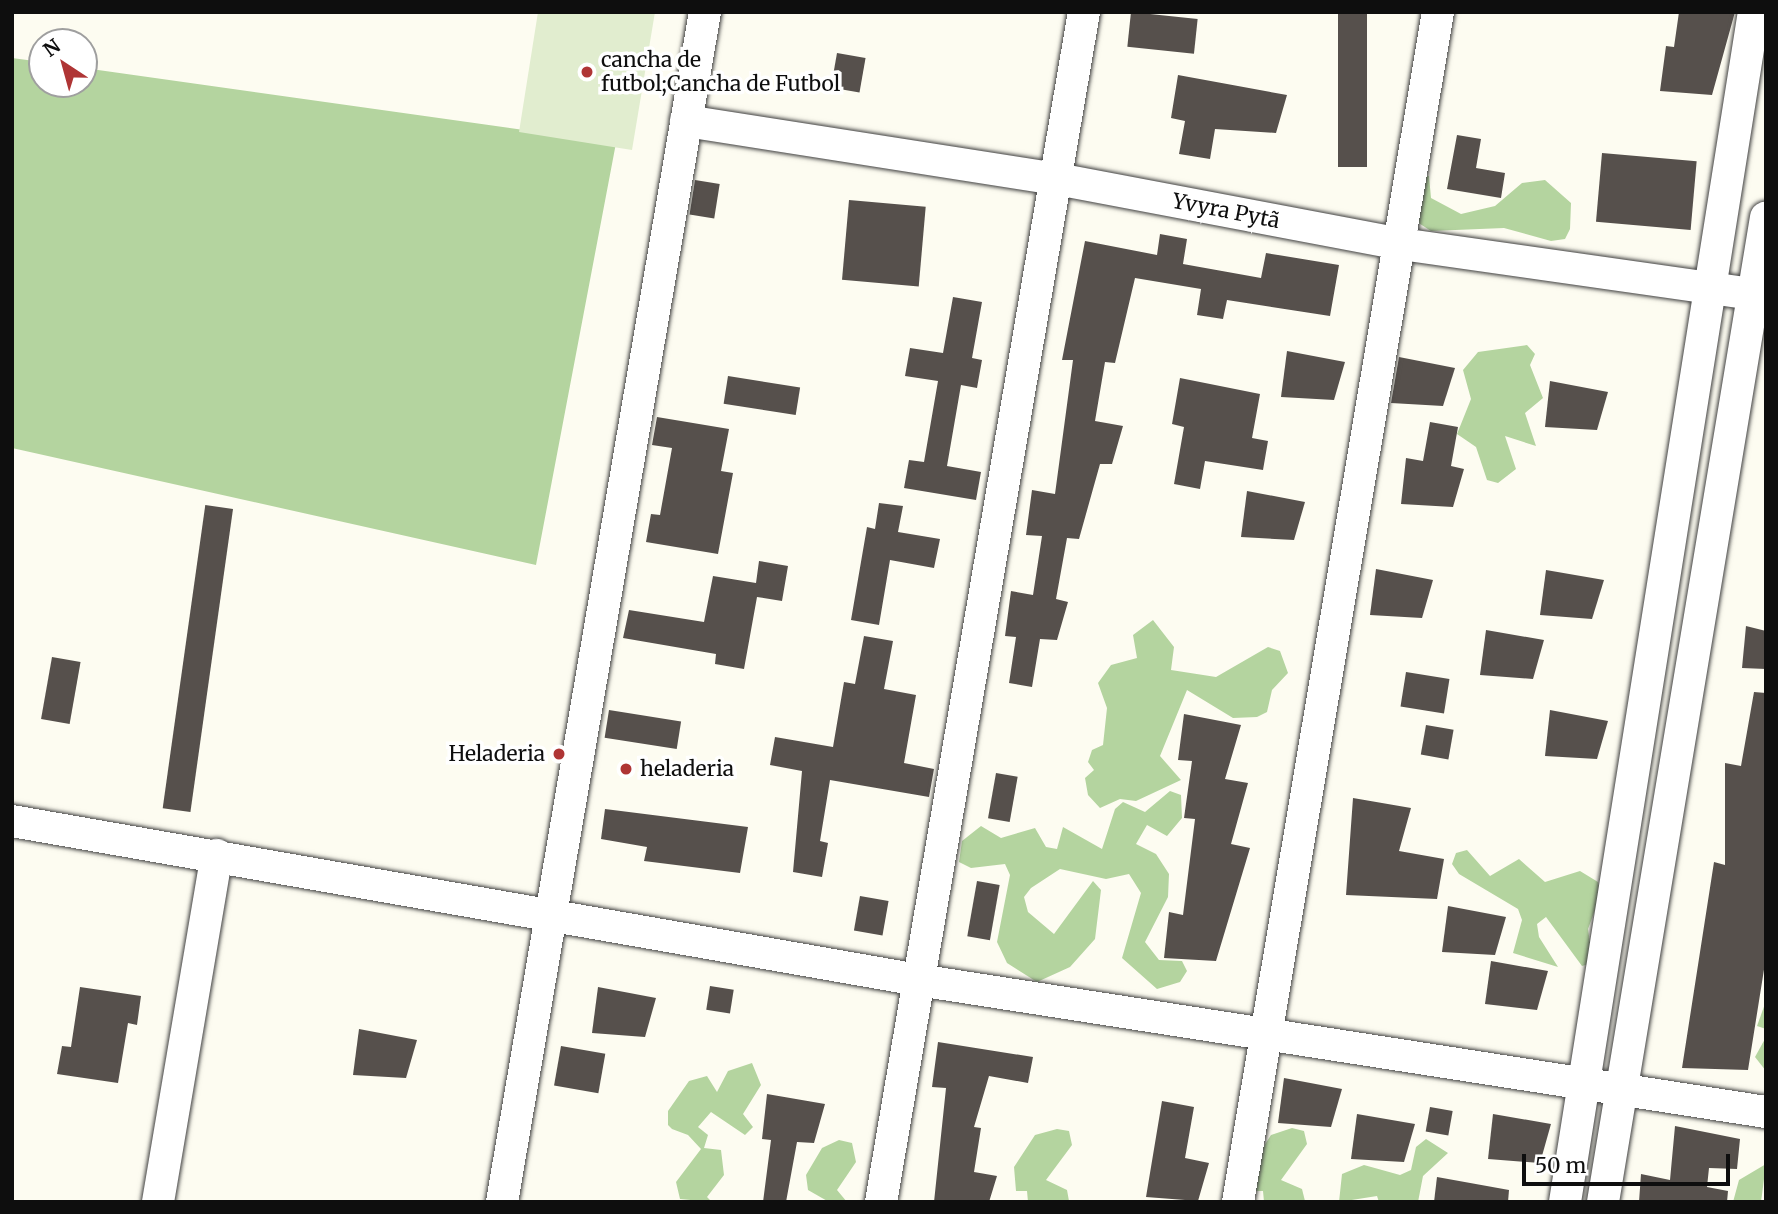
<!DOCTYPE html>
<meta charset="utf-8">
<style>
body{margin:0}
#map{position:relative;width:1778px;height:1214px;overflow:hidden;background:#fdfcf1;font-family:Merriweather,serif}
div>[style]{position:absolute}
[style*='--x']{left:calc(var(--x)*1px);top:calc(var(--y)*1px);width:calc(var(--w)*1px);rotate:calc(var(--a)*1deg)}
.forest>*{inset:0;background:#b4d49f}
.pitch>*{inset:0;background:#e1edcf}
.building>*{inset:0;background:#56504c;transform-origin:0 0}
.roads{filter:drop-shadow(0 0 2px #414141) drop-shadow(0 0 2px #414141)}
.street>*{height:32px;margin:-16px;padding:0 16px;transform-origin:16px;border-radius:16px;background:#fff}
.dots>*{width:19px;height:19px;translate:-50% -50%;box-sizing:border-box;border:4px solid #fff;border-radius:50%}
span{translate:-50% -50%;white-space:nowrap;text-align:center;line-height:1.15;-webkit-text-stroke:7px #fff;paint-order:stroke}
.poi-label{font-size:21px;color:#0e0e0e}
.left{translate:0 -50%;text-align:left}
.right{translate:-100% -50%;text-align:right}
.street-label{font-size:21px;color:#0e0e0e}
.frame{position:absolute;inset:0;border:14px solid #0e0e0e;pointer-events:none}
.north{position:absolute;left:28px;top:28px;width:70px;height:70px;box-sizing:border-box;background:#fff;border:2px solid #9f9f9f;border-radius:50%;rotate:324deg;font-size:19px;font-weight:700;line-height:28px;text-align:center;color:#0e0e0e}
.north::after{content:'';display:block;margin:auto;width:24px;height:32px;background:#af3535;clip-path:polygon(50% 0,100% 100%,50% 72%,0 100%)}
.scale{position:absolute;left:1522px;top:1154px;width:208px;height:32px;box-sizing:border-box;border:4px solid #0e0e0e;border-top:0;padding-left:9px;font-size:21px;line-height:24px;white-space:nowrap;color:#0e0e0e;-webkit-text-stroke:5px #fff;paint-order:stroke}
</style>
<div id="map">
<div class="forest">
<i style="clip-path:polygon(12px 58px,42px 62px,42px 84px,84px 84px,84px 68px,616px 143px,536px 565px,12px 448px)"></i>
<i style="clip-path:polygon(1421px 175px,1429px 176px,1431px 198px,1461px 214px,1495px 206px,1522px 183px,1545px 180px,1571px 203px,1570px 229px,1565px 239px,1551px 241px,1504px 228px,1431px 231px,1411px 218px)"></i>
<i style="clip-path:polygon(1527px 345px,1535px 354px,1530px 365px,1543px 398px,1525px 413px,1536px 446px,1505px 436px,1516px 469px,1498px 483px,1487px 480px,1476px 447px,1457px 434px,1471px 399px,1463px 370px,1478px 352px)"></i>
<i style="clip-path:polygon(1153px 620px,1174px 647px,1171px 670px,1216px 677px,1268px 647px,1280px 651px,1288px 673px,1272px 690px,1267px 712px,1257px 717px,1233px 718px,1187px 690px,1160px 756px,1181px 780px,1136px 801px,1120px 799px,1100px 808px,1088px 795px,1085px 778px,1094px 770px,1088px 762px,1092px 750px,1103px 745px,1107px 708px,1098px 683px,1111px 665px,1137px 658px,1133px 635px)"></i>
<i style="clip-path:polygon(1170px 791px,1181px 795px,1182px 818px,1167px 836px,1147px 825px,1136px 844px,1156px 854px,1169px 874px,1168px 897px,1145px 942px,1159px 960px,1182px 961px,1187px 971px,1180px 982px,1157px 989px,1122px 958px,1141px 893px,1129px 874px,1106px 879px,1060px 869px,1031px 888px,1024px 897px,1028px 912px,1054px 934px,1093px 881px,1101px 890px,1095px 939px,1070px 967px,1037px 982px,1007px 963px,997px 942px,1010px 875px,1005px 864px,971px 868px,959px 862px,962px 841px,981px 826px,1001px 838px,1035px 828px,1046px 847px,1057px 849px,1063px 827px,1102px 849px,1115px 809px,1123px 802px,1145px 812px)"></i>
<i style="clip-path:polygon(1467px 850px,1490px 876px,1519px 859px,1545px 882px,1580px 871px,1598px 882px,1601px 894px,1588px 929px,1593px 963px,1582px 966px,1546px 917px,1537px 924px,1539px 937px,1558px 967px,1513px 953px,1522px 920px,1518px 909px,1459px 874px,1452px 864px,1456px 853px)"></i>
<i style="clip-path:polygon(1766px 1001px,1766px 1029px,1757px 1026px)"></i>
<i style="clip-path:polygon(1766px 1037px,1766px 1071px,1755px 1057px)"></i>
<i style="clip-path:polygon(752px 1063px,761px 1085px,743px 1114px,753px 1127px,745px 1135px,711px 1112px,698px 1127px,708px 1135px,704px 1148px,721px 1150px,724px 1175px,707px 1197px,712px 1202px,680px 1199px,676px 1182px,701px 1149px,688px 1135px,672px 1129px,668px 1125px,668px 1111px,689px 1081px,707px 1076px,717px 1092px,728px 1071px)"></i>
<i style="clip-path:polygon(1292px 1128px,1304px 1131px,1307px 1144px,1281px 1180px,1302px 1189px,1305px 1201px,1264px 1202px,1263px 1191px,1251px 1191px,1257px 1157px,1271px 1135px)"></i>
<i style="clip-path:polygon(1057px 1129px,1069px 1131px,1072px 1145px,1046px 1180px,1067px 1190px,1069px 1201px,1028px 1202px,1027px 1191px,1016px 1191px,1014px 1167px,1035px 1135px)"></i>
<i style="clip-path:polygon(1426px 1139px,1448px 1153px,1423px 1176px,1418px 1202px,1379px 1202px,1377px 1196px,1339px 1202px,1342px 1174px,1364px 1165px,1400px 1175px,1411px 1170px,1416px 1147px)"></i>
<i style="clip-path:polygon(839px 1140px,852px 1143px,856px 1162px,837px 1190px,847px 1202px,829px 1202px,808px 1190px,806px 1175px,822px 1148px)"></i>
<i style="clip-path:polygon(1766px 1164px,1761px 1202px,1733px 1202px,1739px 1180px)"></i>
</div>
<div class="pitch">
<i style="clip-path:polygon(538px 12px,655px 12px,632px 150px,519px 132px)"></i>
</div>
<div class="building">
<i style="left:1131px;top:12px;width:67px;height:35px;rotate:6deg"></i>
<i style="left:1338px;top:12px;width:29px;height:155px"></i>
<i style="clip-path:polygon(1679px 12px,1735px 12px,1712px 95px,1660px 91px,1666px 46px,1674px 47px)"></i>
<i style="left:837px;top:53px;width:29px;height:35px;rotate:10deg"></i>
<i style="clip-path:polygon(1178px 75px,1287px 95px,1276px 133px,1215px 129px,1210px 159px,1179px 154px,1185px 121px,1171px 118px)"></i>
<i style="clip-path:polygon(1457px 135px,1481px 139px,1476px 168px,1505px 173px,1501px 198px,1447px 189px)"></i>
<i style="left:1602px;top:153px;width:95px;height:69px;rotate:5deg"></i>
<i style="left:695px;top:180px;width:25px;height:35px;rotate:9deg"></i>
<i style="left:849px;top:200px;width:77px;height:80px;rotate:5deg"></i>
<i style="clip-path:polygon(1160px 234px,1187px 239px,1183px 264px,1261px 278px,1266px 253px,1339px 265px,1330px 316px,1227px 300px,1223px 319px,1197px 315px,1201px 289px,1135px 278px,1115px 363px,1105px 362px,1095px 421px,1123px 426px,1112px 464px,1100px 464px,1079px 539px,1067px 538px,1056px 599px,1068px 602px,1057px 640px,1040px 639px,1032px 687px,1009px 683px,1016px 637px,1005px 636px,1011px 591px,1033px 595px,1042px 536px,1026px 535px,1032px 490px,1055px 494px,1073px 360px,1062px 360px,1085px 241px,1157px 255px)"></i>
<i style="clip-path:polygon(953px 297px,982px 302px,972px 358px,982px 360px,977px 388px,961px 385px,947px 466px,981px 472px,976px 500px,904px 488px,909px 460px,924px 462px,938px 381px,905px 376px,910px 348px,943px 353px)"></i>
<i style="clip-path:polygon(1287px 351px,1345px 362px,1334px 400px,1281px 397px)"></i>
<i style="clip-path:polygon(1399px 357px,1455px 368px,1443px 406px,1391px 403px)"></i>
<i style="left:728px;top:376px;width:73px;height:28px;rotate:9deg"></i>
<i style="clip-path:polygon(1180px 378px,1260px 394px,1252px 438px,1268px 441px,1263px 470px,1205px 461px,1200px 489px,1174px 484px,1184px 427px,1172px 424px)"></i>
<i style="clip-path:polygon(1550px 381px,1608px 392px,1597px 430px,1545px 427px)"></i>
<i style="clip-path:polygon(657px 417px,729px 429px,721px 471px,733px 473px,718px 554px,646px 542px,651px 514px,660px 515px,672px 448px,652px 445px)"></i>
<i style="clip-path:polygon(1430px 422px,1458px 427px,1451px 466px,1464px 469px,1453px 507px,1401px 504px,1406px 458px,1423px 461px)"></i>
<i style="clip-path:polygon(1247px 491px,1305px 502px,1294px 540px,1241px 537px)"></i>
<i style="clip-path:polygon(879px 503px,903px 506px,898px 532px,940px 539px,934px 568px,890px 560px,879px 625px,851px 620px,867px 527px,875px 529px)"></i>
<i style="left:233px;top:509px;width:306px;height:28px;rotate:98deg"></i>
<i style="clip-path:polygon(759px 561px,788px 566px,782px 601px,757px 597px,744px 669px,715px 664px,716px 654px,623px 638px,629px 610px,704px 622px,713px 576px,756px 583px)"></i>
<i style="clip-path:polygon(1376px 569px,1433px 580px,1422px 618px,1370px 615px)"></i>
<i style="clip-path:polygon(1546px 570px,1604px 580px,1592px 619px,1540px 615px)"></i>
<i style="clip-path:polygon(1746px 626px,1766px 631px,1766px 669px,1742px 668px)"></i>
<i style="clip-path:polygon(1486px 630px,1544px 640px,1533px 679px,1480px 675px)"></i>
<i style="clip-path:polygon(864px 636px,893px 641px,884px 689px,916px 695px,904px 763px,934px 769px,929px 797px,830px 780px,820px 841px,828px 843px,822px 877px,793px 872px,802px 771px,770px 765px,775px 737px,833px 747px,844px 682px,855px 684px)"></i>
<i style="left:52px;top:657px;width:29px;height:63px;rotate:10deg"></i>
<i style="left:1406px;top:672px;width:44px;height:35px;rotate:9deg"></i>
<i style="clip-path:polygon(1754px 692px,1766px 693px,1766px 957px,1748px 1070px,1682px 1068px,1714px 862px,1725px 865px,1725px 763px,1741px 766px)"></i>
<i style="left:609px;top:710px;width:73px;height:28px;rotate:9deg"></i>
<i style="clip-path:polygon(1550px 710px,1608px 721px,1597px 759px,1545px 756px)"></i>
<i style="clip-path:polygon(1184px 714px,1241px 725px,1225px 779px,1248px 783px,1231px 844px,1250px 848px,1216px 961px,1164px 958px,1169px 912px,1183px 915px,1195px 819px,1184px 818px,1192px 761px,1178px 760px)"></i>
<i style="left:1426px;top:725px;width:28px;height:30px;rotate:10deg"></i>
<i style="left:996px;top:773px;width:22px;height:46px;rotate:10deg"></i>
<i style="clip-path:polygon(1353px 798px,1411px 808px,1399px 851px,1444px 859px,1437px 899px,1346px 895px)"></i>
<i style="clip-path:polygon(605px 809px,748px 827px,740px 873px,644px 861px,647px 847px,601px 839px)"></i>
<i style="left:977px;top:881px;width:23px;height:56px;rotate:10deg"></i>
<i style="left:860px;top:896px;width:29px;height:35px;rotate:10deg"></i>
<i style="clip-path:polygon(1448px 906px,1506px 917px,1495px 955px,1442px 952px)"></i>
<i style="clip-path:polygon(1491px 961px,1548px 971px,1537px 1010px,1485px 1004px)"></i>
<i style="left:710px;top:986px;width:24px;height:24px;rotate:9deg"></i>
<i style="clip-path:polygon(80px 987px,141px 996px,137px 1025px,128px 1023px,118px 1083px,57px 1074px,62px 1046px,71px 1047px)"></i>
<i style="clip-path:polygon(598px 987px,656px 998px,645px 1037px,592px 1033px)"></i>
<i style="clip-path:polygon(359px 1029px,417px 1040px,406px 1078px,353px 1075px)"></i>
<i style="clip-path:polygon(938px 1042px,1033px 1057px,1028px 1083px,989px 1076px,974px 1127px,981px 1128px,974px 1172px,997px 1176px,989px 1202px,934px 1202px,946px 1088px,932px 1087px)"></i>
<i style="left:561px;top:1046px;width:45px;height:40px;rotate:10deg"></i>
<i style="clip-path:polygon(1284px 1078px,1342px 1089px,1331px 1127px,1278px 1123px)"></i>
<i style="clip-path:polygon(767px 1094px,825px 1104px,814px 1143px,797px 1142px,786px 1202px,763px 1202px,771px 1140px,762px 1139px)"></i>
<i style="clip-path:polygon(1162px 1101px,1194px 1107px,1185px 1158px,1209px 1163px,1198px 1201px,1146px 1197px)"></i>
<i style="left:1430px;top:1107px;width:23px;height:25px;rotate:10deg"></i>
<i style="clip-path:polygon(1357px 1114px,1415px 1124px,1404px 1162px,1351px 1159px)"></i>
<i style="clip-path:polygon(1493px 1114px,1551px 1124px,1540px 1163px,1488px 1159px)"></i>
<i style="clip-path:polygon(1675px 1126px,1740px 1139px,1737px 1169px,1709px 1168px,1707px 1187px,1728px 1191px,1727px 1202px,1639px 1202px,1641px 1174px,1670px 1180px)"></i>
<i style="clip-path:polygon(1437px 1177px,1509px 1190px,1508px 1202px,1434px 1202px)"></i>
</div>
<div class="roads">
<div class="street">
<i style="--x:686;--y:121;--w:376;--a:8.9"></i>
<i style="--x:1057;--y:179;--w:350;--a:10.7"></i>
<i style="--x:1401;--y:244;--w:369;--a:8.1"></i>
<i style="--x:12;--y:821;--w:920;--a:9.95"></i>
<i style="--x:918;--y:980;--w:858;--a:8.85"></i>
<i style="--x:158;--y:1202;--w:352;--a:-80.4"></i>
<i style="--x:502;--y:1202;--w:1207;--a:-80.32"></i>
<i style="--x:881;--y:1202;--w:1207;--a:-80.32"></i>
<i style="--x:1238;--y:1202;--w:1207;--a:-80.46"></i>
<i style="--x:1565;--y:1202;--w:1205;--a:-80.98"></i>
<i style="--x:1603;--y:1202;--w:998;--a:-80.6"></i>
</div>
</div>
<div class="dots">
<i style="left:587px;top:72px;background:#af3535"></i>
<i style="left:559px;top:754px;background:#af3535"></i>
<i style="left:626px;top:769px;background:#af3535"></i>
</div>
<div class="poi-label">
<span class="left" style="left:601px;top:72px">cancha de<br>futbol;Cancha de Futbol</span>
<span class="right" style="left:545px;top:754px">Heladeria</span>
<span class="left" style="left:640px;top:769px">heladeria</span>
</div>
<div class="street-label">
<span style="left:1226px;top:211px;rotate:11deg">Yvyra Pytã</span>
</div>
<div class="frame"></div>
<div class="north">N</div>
<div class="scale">50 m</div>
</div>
